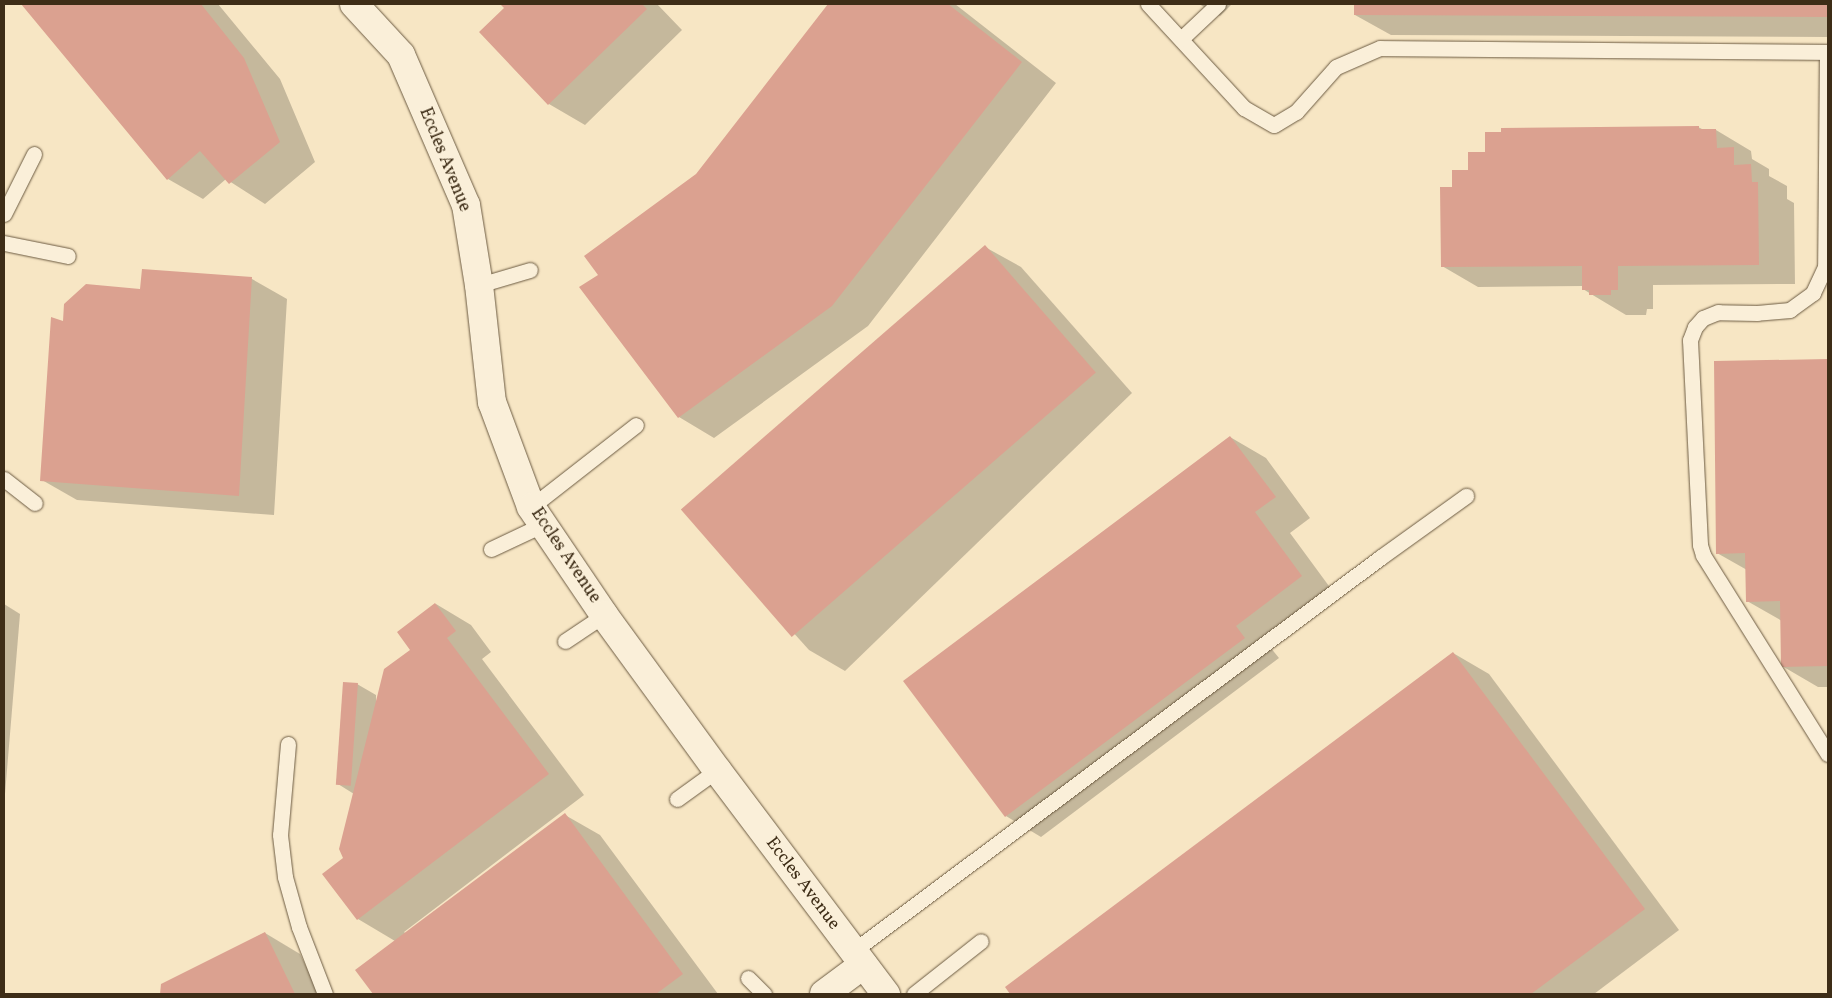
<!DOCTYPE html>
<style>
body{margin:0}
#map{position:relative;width:1832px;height:998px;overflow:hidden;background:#f7e6c4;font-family:Vollkorn,serif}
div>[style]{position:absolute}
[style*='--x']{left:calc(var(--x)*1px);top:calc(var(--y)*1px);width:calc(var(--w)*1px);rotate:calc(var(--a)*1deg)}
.shadow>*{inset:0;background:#0003}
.building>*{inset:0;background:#dba190;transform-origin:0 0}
.roads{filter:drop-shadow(0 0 1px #6c5b42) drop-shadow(0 0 1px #6c5b42)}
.lane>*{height:15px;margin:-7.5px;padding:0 7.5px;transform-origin:7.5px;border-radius:7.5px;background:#faefd9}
.street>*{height:28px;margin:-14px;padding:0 14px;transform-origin:14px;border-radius:14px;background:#faefd9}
span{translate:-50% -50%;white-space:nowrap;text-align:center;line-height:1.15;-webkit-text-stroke:4.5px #faefd9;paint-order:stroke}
.street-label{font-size:18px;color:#3e2d17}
.frame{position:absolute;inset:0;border:5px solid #3e2d17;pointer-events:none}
</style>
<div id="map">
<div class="shadow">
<i style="clip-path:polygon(23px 4px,218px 4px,280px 79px,315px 162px,265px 204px,226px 179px,203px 199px,168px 179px)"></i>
<i style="clip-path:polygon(501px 4px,657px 4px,682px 30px,585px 125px,549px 104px,480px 32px,505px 8px)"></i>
<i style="clip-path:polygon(830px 4px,955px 4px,1056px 83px,868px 326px,714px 438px,679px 417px,600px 276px,697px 175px)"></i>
<i style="clip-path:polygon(1199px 4px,1232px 4px,1220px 16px)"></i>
<i style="clip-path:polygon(1355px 4px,1828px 4px,1828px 37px,1391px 35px,1355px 15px)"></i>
<i style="clip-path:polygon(1698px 127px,1704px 130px,1716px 130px,1751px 151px,1752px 159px,1769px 169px,1769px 176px,1787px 186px,1787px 199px,1794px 203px,1795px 284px,1653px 285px,1653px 309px,1647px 309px,1646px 315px,1626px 315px,1591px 294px,1583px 289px,1583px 286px,1478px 287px,1442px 266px,1454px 188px,1486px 153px)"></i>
<i style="clip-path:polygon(985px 247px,1021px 267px,1132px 393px,845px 671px,809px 650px,695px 523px)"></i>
<i style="clip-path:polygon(143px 270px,252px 279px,287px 299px,274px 515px,77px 500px,42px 480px,64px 323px,141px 290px)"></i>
<i style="clip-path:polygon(1828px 360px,1828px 687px,1818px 687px,1782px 666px,1782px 621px,1747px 601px,1747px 570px,1717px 553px,1715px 362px)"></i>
<i style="clip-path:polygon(1230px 437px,1266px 458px,1310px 518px,1290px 533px,1337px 597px,1270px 647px,1279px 658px,1041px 837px,1006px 816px)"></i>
<i style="clip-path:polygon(4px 604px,20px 614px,5px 794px,4px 794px)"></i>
<i style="clip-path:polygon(436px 604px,471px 625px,491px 652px,482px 659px,584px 795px,404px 932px,406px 934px,565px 815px,600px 835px,718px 994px,374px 994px,357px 970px,395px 941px,358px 919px,354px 794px,338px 784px,357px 684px,376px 695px,376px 703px,412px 650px)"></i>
<i style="clip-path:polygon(1453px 653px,1489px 674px,1679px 930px,1594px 994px,1012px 994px,1007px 987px)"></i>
<i style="clip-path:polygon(265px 933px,300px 954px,320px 994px,161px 994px,162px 985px)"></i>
</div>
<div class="building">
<i style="clip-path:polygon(21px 4px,201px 4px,244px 58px,280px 142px,229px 184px,200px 151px,167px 180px)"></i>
<i style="clip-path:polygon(500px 4px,642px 4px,647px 9px,548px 105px,479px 32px,504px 8px)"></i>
<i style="clip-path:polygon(828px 4px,948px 4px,1022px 62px,832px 306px,678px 418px,579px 287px,598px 275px,584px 256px,696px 174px)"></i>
<i style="clip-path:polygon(1354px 4px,1828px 4px,1828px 17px,1354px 15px)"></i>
<i style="clip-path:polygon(1699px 126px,1699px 129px,1716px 129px,1717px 148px,1734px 147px,1734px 165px,1751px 164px,1752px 182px,1758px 182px,1759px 265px,1618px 266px,1618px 290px,1611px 290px,1611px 295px,1589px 295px,1589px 290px,1582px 290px,1582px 266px,1441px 267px,1440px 187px,1452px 187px,1452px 170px,1468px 170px,1468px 152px,1485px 152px,1485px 132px,1501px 132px,1501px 128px)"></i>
<i style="left:985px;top:245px;width:169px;height:403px;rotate:49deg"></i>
<i style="clip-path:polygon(142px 269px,252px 277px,239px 496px,40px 481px,51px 317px,63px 321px,64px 304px,86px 284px,140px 289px)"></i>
<i style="clip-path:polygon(1828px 359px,1828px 666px,1781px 667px,1780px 601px,1746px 602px,1745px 553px,1716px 554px,1714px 361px)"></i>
<i style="clip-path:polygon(1230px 436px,1276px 497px,1255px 512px,1302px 576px,1236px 626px,1245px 638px,1005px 817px,903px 681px)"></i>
<i style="clip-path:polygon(435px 603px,456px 631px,447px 638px,549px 774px,357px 920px,322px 874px,343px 858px,339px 849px,384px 669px,410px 650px,397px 632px)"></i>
<i style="clip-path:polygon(1453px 652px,1645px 909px,1531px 994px,1010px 994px,1005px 987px)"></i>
<i style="left:343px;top:682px;width:15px;height:103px;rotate:4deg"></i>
<i style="clip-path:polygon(565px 813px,683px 974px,656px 994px,373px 994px,355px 970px)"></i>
<i style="clip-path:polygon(265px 932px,295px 994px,160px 994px,161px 984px)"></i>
</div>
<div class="roads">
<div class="lane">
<i style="--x:1148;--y:4;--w:142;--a:47.3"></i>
<i style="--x:1244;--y:108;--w:34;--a:30"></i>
<i style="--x:1274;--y:125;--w:26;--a:-31"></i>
<i style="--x:1296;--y:112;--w:60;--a:-48.4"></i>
<i style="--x:1336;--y:67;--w:48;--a:-23.4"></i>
<i style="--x:1380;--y:48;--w:448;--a:0.5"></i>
<i style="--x:1181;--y:39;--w:51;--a:-43.4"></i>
<i style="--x:1827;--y:52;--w:215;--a:90.5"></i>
<i style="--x:1825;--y:267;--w:29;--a:115"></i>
<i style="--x:1813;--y:293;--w:29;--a:144"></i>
<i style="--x:1790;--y:310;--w:33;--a:175"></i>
<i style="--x:1757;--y:313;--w:39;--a:-179"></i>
<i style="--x:1718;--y:312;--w:16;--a:158"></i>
<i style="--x:1703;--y:318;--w:12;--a:132"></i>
<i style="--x:1695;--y:327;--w:14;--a:111"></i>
<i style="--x:1690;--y:340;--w:205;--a:87.2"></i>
<i style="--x:1700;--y:545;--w:10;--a:73"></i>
<i style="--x:1703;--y:555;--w:235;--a:57.9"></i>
<i style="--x:4;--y:214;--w:67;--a:-63.4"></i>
<i style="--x:4;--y:243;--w:65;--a:11.5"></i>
<i style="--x:479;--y:285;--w:53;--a:-16.4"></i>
<i style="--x:4;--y:479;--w:39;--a:38"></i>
<i style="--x:531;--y:507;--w:133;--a:-38"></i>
<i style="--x:491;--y:549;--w:56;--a:-25.2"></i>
<i style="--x:565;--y:641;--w:47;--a:-33.7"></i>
<i style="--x:288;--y:744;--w:91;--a:95"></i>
<i style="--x:280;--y:835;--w:42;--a:83.2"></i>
<i style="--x:285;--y:877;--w:52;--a:74.4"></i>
<i style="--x:299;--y:927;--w:72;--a:68.8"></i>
<i style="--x:677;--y:799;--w:49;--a:-35.9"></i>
<i style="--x:852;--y:952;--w:660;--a:-36.75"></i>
<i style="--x:1381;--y:557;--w:105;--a:-35.7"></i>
<i style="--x:748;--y:978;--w:23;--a:45"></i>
<i style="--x:914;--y:994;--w:85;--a:-38.3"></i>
</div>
<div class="street">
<i style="--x:354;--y:4;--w:69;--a:47.3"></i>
<i style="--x:401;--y:55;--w:163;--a:66.6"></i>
<i style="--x:466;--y:205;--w:81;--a:80.8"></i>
<i style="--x:479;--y:285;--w:118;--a:83.7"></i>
<i style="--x:492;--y:402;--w:112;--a:69.6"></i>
<i style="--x:531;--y:507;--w:130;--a:55.9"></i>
<i style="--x:604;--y:615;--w:192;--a:53.9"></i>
<i style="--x:717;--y:770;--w:281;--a:53"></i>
<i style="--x:824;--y:994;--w:49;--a:-36.6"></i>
</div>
</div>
<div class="street-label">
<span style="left:444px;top:160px;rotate:68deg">Eccles Avenue</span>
<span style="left:565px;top:556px;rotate:56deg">Eccles Avenue</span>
<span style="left:802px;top:884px;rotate:53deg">Eccles Avenue</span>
</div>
<div class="frame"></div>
</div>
